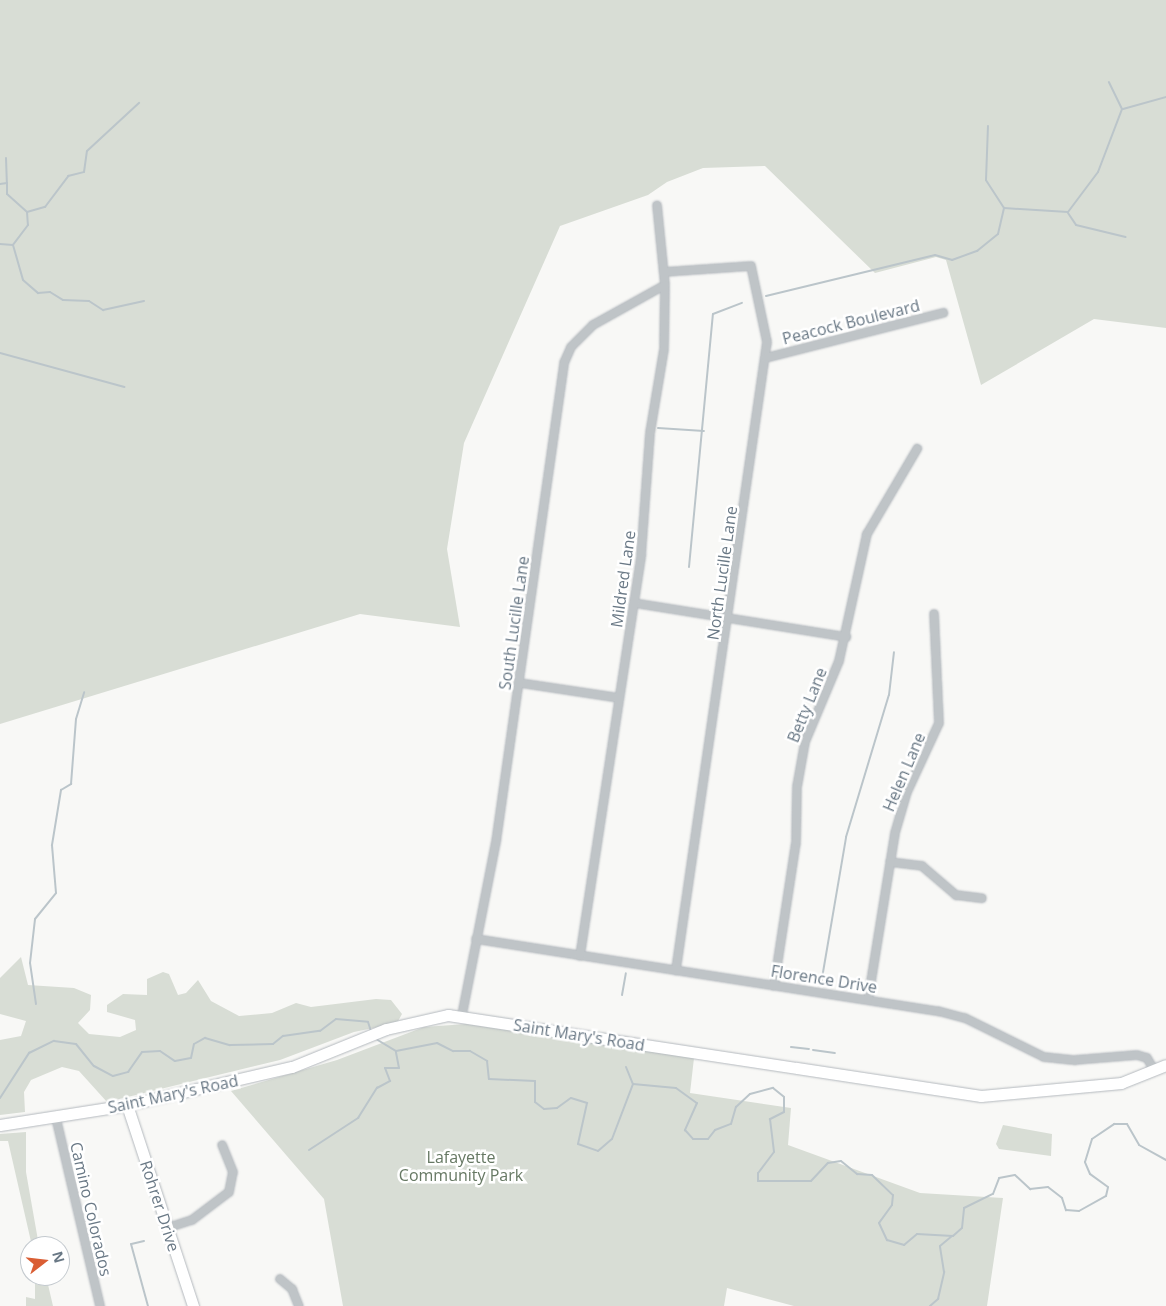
<!DOCTYPE html>
<style>
body{margin:0}
#map{position:relative;width:1166px;height:1306px;overflow:hidden;background:#f8f8f6;font-family:"Open Sans",sans-serif}
div>[style]{position:absolute}
[style*='--x']{left:calc(var(--x)*1px);top:calc(var(--y)*1px);width:calc(var(--w)*1px);rotate:calc(var(--a)*1deg)}
.green>*{inset:0;background:#d8ddd5}
.stream>*{height:2px;margin:-1px;padding:0 1px;transform-origin:1px;border-radius:1px;background:#bbc5ca}
.roads{filter:drop-shadow(0 0 1px #b4b9be) drop-shadow(0 0 1px #b4b9be)}
.street>*{height:8px;margin:-4px;padding:0 4px;transform-origin:4px;border-radius:4px;background:#bfc4c7}
.secondary>*{height:11px;margin:-5.5px;padding:0 5.5px;transform-origin:5.5px;border-radius:5.5px;background:#fff}
span{translate:-50% -50%;white-space:nowrap;text-align:center;line-height:1.15;-webkit-text-stroke:5px #fff;paint-order:stroke}
.street-label{font-size:16px;color:#697885}
.park-label{font-size:16px;color:#667863}
.north{position:absolute;left:20px;top:1236px;width:50px;height:50px;box-sizing:border-box;background:#fff;border:1px solid #c3c9ce;border-radius:50%;rotate:74deg;font-size:14px;font-weight:700;line-height:20px;text-align:center;color:#697885}
.north::after{content:'';display:block;margin:auto;width:18px;height:22px;background:#da5e34;clip-path:polygon(50% 0,100% 100%,50% 72%,0 100%)}
</style>
<div id="map">
<div class="green">
<i style="clip-path:polygon(0 0,1166px 0,1166px 328px,1094px 319px,981px 385px,946px 260px,936px 257px,875px 273px,765px 166px,703px 168px,667px 182px,648px 195px,560px 226px,464px 443px,447px 549px,460px 627px,360px 614px,0 724px)"></i>
<i style="clip-path:polygon(21px 957px,28px 985px,74px 988px,91px 995px,90px 1010px,78px 1023px,89px 1034px,120px 1037px,136px 1030px,135px 1020px,107px 1012px,107px 1005px,123px 994px,147px 995px,147px 979px,163px 972px,169px 974px,178px 995px,186px 993px,198px 980px,211px 1001px,239px 1016px,272px 1013px,296px 1003px,311px 1007px,376px 999px,391px 1000px,402px 1014px,397px 1023px,354px 1032px,280px 1060px,107px 1102px,79px 1071px,62px 1067px,31px 1080px,24px 1092px,25px 1112px,0 1115px,0 1040px,21px 1036px,26px 1021px,0 1014px,0 978px)"></i>
<i style="clip-path:polygon(466px 1024px,694px 1058px,690px 1093px,791px 1108px,788px 1145px,920px 1193px,1003px 1198px,987px 1306px,794px 1306px,727px 1288px,724px 1306px,343px 1306px,324px 1199px,231px 1091px,337px 1060px,424px 1027px)"></i>
<i style="clip-path:polygon(1003px 1125px,1052px 1134px,1051px 1156px,999px 1149px,996px 1144px)"></i>
<i style="clip-path:polygon(26px 1132px,26px 1172px,39px 1246px,32px 1246px,8px 1141px,0 1141px,0 1134px)"></i>
<i style="clip-path:polygon(35px 1276px,46px 1276px,53px 1306px,26px 1306px,26px 1297px,35px 1299px)"></i>
</div>
<div class="stream">
<i style="--x:1123;--y:109;--w:45;--a:-15.6"></i>
<i style="--x:6;--y:158;--w:25;--a:88"></i>
<i style="--x:0;--y:184;--w:7;--a:-8"></i>
<i style="--x:7;--y:183;--w:11;--a:90"></i>
<i style="--x:7;--y:194;--w:27;--a:42"></i>
<i style="--x:27;--y:212;--w:13;--a:86"></i>
<i style="--x:28;--y:225;--w:25;--a:127"></i>
<i style="--x:1004;--y:208;--w:64;--a:3.6"></i>
<i style="--x:1068;--y:212;--w:50;--a:-53.1"></i>
<i style="--x:1098;--y:172;--w:67;--a:-69.1"></i>
<i style="--x:1122;--y:109;--w:30;--a:-116"></i>
<i style="--x:27;--y:212;--w:19;--a:-16"></i>
<i style="--x:45;--y:207;--w:39;--a:-53"></i>
<i style="--x:68;--y:176;--w:16;--a:-14"></i>
<i style="--x:84;--y:172;--w:21;--a:-82"></i>
<i style="--x:87;--y:151;--w:71;--a:-42.7"></i>
<i style="--x:1068;--y:213;--w:14;--a:56"></i>
<i style="--x:1076;--y:225;--w:51;--a:13.5"></i>
<i style="--x:0;--y:244;--w:13;--a:4"></i>
<i style="--x:13;--y:245;--w:36;--a:74"></i>
<i style="--x:23;--y:280;--w:20;--a:41"></i>
<i style="--x:38;--y:293;--w:12;--a:-5"></i>
<i style="--x:50;--y:292;--w:15;--a:32"></i>
<i style="--x:63;--y:300;--w:26;--a:2"></i>
<i style="--x:89;--y:301;--w:17;--a:33"></i>
<i style="--x:103;--y:310;--w:42;--a:-12.4"></i>
<i style="--x:766;--y:296;--w:174;--a:-13.6"></i>
<i style="--x:935;--y:255;--w:18;--a:16"></i>
<i style="--x:952;--y:260;--w:27;--a:-20"></i>
<i style="--x:977;--y:251;--w:27;--a:-39"></i>
<i style="--x:998;--y:234;--w:27;--a:-77"></i>
<i style="--x:1004;--y:208;--w:33;--a:-123"></i>
<i style="--x:986;--y:180;--w:54;--a:-87.9"></i>
<i style="--x:0;--y:353;--w:129;--a:15.3"></i>
<i style="--x:658;--y:428;--w:46;--a:3.7"></i>
<i style="--x:689;--y:567;--w:254;--a:-84.6"></i>
<i style="--x:713;--y:314;--w:31;--a:-21"></i>
<i style="--x:821;--y:984;--w:149;--a:-80.3"></i>
<i style="--x:846;--y:837;--w:148;--a:-73.2"></i>
<i style="--x:889;--y:695;--w:43;--a:-83.4"></i>
<i style="--x:622;--y:995;--w:22;--a:-80"></i>
<i style="--x:36;--y:1004;--w:41;--a:-98.3"></i>
<i style="--x:30;--y:963;--w:44;--a:-83.5"></i>
<i style="--x:35;--y:919;--w:33;--a:-51"></i>
<i style="--x:56;--y:893;--w:48;--a:-94.8"></i>
<i style="--x:52;--y:845;--w:56;--a:-80.7"></i>
<i style="--x:61;--y:790;--w:12;--a:-31"></i>
<i style="--x:71;--y:784;--w:65;--a:-85.6"></i>
<i style="--x:76;--y:719;--w:28;--a:-73"></i>
<i style="--x:376;--y:1039;--w:23;--a:31"></i>
<i style="--x:396;--y:1051;--w:42;--a:-11"></i>
<i style="--x:437;--y:1043;--w:18;--a:27"></i>
<i style="--x:453;--y:1051;--w:17;--a:0"></i>
<i style="--x:470;--y:1051;--w:20;--a:30"></i>
<i style="--x:487;--y:1061;--w:18;--a:84"></i>
<i style="--x:489;--y:1079;--w:46;--a:2.5"></i>
<i style="--x:535;--y:1081;--w:21;--a:90"></i>
<i style="--x:535;--y:1102;--w:11;--a:38"></i>
<i style="--x:544;--y:1109;--w:13;--a:-4"></i>
<i style="--x:557;--y:1108;--w:17;--a:-36"></i>
<i style="--x:571;--y:1098;--w:17;--a:17"></i>
<i style="--x:587;--y:1103;--w:42;--a:102.4"></i>
<i style="--x:578;--y:1144;--w:21;--a:19"></i>
<i style="--x:598;--y:1151;--w:18;--a:-41"></i>
<i style="--x:612;--y:1139;--w:59;--a:-69.1"></i>
<i style="--x:633;--y:1084;--w:43;--a:5.3"></i>
<i style="--x:676;--y:1088;--w:26;--a:36"></i>
<i style="--x:697;--y:1103;--w:30;--a:114"></i>
<i style="--x:685;--y:1130;--w:12;--a:48"></i>
<i style="--x:693;--y:1139;--w:15;--a:0"></i>
<i style="--x:708;--y:1139;--w:11;--a:-52"></i>
<i style="--x:715;--y:1130;--w:17;--a:-21"></i>
<i style="--x:731;--y:1124;--w:18;--a:-74"></i>
<i style="--x:736;--y:1107;--w:19;--a:-43"></i>
<i style="--x:750;--y:1094;--w:24;--a:-15"></i>
<i style="--x:773;--y:1088;--w:14;--a:39"></i>
<i style="--x:784;--y:1097;--w:15;--a:90"></i>
<i style="--x:784;--y:1112;--w:16;--a:153"></i>
<i style="--x:770;--y:1119;--w:33;--a:83"></i>
<i style="--x:774;--y:1152;--w:26;--a:127"></i>
<i style="--x:758;--y:1173;--w:8;--a:90"></i>
<i style="--x:758;--y:1181;--w:53;--a:0"></i>
<i style="--x:811;--y:1181;--w:25;--a:-47"></i>
<i style="--x:828;--y:1163;--w:13;--a:-9"></i>
<i style="--x:841;--y:1161;--w:21;--a:39"></i>
<i style="--x:857;--y:1174;--w:15;--a:4"></i>
<i style="--x:872;--y:1175;--w:29;--a:44"></i>
<i style="--x:893;--y:1195;--w:10;--a:96"></i>
<i style="--x:892;--y:1205;--w:22;--a:126"></i>
<i style="--x:879;--y:1223;--w:19;--a:65"></i>
<i style="--x:887;--y:1240;--w:18;--a:16"></i>
<i style="--x:904;--y:1245;--w:17;--a:-40"></i>
<i style="--x:917;--y:1234;--w:36;--a:3"></i>
<i style="--x:953;--y:1236;--w:12;--a:-42"></i>
<i style="--x:962;--y:1228;--w:20;--a:-84"></i>
<i style="--x:964;--y:1208;--w:32;--a:-26"></i>
<i style="--x:993;--y:1194;--w:17;--a:-69"></i>
<i style="--x:999;--y:1178;--w:16;--a:-11"></i>
<i style="--x:1015;--y:1175;--w:21;--a:43"></i>
<i style="--x:1030;--y:1189;--w:18;--a:-6"></i>
<i style="--x:1048;--y:1187;--w:18;--a:38"></i>
<i style="--x:1062;--y:1198;--w:13;--a:72"></i>
<i style="--x:1066;--y:1210;--w:13;--a:4"></i>
<i style="--x:1079;--y:1211;--w:31;--a:-29"></i>
<i style="--x:1106;--y:1196;--w:9;--a:-77"></i>
<i style="--x:1108;--y:1187;--w:22;--a:-144"></i>
<i style="--x:1090;--y:1174;--w:13;--a:-113"></i>
<i style="--x:1085;--y:1162;--w:24;--a:-73"></i>
<i style="--x:1092;--y:1139;--w:27;--a:-34"></i>
<i style="--x:1114;--y:1124;--w:13;--a:0"></i>
<i style="--x:1127;--y:1124;--w:24;--a:60"></i>
<i style="--x:1139;--y:1145;--w:31;--a:29"></i>
<i style="--x:791;--y:1047;--w:18;--a:6"></i>
<i style="--x:813;--y:1050;--w:22;--a:8"></i>
<i style="--x:626;--y:1067;--w:18;--a:68"></i>
<i style="--x:0;--y:1098;--w:54;--a:-57.2"></i>
<i style="--x:29;--y:1053;--w:28;--a:-26"></i>
<i style="--x:54;--y:1041;--w:22;--a:8"></i>
<i style="--x:76;--y:1044;--w:28;--a:51"></i>
<i style="--x:94;--y:1066;--w:21;--a:28"></i>
<i style="--x:113;--y:1076;--w:16;--a:-15"></i>
<i style="--x:128;--y:1072;--w:24;--a:-55"></i>
<i style="--x:142;--y:1052;--w:18;--a:-3"></i>
<i style="--x:160;--y:1051;--w:18;--a:34"></i>
<i style="--x:175;--y:1061;--w:16;--a:-11"></i>
<i style="--x:191;--y:1058;--w:14;--a:-78"></i>
<i style="--x:194;--y:1044;--w:13;--a:-29"></i>
<i style="--x:205;--y:1038;--w:26;--a:16"></i>
<i style="--x:230;--y:1045;--w:43;--a:-1.3"></i>
<i style="--x:273;--y:1044;--w:13;--a:-39"></i>
<i style="--x:283;--y:1036;--w:37;--a:-8"></i>
<i style="--x:320;--y:1031;--w:20;--a:-37"></i>
<i style="--x:336;--y:1019;--w:32;--a:5"></i>
<i style="--x:368;--y:1022;--w:9;--a:72"></i>
<i style="--x:309;--y:1150;--w:59;--a:-33.1"></i>
<i style="--x:358;--y:1118;--w:36;--a:-58"></i>
<i style="--x:377;--y:1088;--w:15;--a:-28"></i>
<i style="--x:390;--y:1081;--w:14;--a:-111"></i>
<i style="--x:385;--y:1068;--w:14;--a:0"></i>
<i style="--x:399;--y:1068;--w:16;--a:-101"></i>
<i style="--x:144;--y:1241;--w:13;--a:167"></i>
<i style="--x:131;--y:1244;--w:64;--a:74.7"></i>
<i style="--x:930;--y:1306;--w:11;--a:-41"></i>
<i style="--x:938;--y:1299;--w:28;--a:-77"></i>
<i style="--x:944;--y:1272;--w:26;--a:-99"></i>
<i style="--x:940;--y:1246;--w:16;--a:-40"></i>
</div>
<div class="roads">
<div class="street">
<i style="--x:664;--y:272;--w:87;--a:-3.9"></i>
<i style="--x:751;--y:266;--w:78;--a:78.1"></i>
<i style="--x:767;--y:342;--w:635;--a:98.25"></i>
<i style="--x:766;--y:358;--w:183;--a:-14.3"></i>
<i style="--x:634;--y:603;--w:215;--a:9.1"></i>
<i style="--x:520;--y:683;--w:100;--a:8.6"></i>
<i style="--x:890;--y:862;--w:32;--a:7"></i>
<i style="--x:922;--y:866;--w:45;--a:40.5"></i>
<i style="--x:956;--y:895;--w:26;--a:7"></i>
<i style="--x:476;--y:939;--w:468;--a:8.9"></i>
<i style="--x:938;--y:1011;--w:28;--a:15"></i>
<i style="--x:965;--y:1018;--w:88;--a:26.3"></i>
<i style="--x:1044;--y:1057;--w:31;--a:6"></i>
<i style="--x:1075;--y:1060;--w:62;--a:-4.6"></i>
<i style="--x:1137;--y:1055;--w:10;--a:17"></i>
<i style="--x:1147;--y:1058;--w:12;--a:59"></i>
<i style="--x:580;--y:956;--w:405;--a:-81.3"></i>
<i style="--x:641;--y:556;--w:123;--a:-85.8"></i>
<i style="--x:650;--y:433;--w:85;--a:-80.5"></i>
<i style="--x:664;--y:349;--w:64;--a:-89.1"></i>
<i style="--x:665;--y:285;--w:80;--a:-95.7"></i>
<i style="--x:774;--y:986;--w:145;--a:-81.3"></i>
<i style="--x:796;--y:843;--w:56;--a:-89"></i>
<i style="--x:797;--y:787;--w:46;--a:-79.9"></i>
<i style="--x:805;--y:742;--w:88;--a:-67.2"></i>
<i style="--x:839;--y:661;--w:130;--a:-77.6"></i>
<i style="--x:867;--y:534;--w:99;--a:-59.5"></i>
<i style="--x:868;--y:1000;--w:169;--a:-80.8"></i>
<i style="--x:895;--y:833;--w:43;--a:-73.7"></i>
<i style="--x:907;--y:792;--w:76;--a:-65.1"></i>
<i style="--x:939;--y:723;--w:109;--a:-92.6"></i>
<i style="--x:462;--y:1015;--w:176;--a:-78.9"></i>
<i style="--x:496;--y:842;--w:484;--a:-81.9"></i>
<i style="--x:564;--y:363;--w:17;--a:-66"></i>
<i style="--x:571;--y:347;--w:31;--a:-45"></i>
<i style="--x:593;--y:325;--w:82;--a:-29.1"></i>
<i style="--x:56;--y:1118;--w:193;--a:76.8"></i>
<i style="--x:167;--y:1228;--w:26;--a:-18"></i>
<i style="--x:192;--y:1220;--w:46;--a:-37.1"></i>
<i style="--x:229;--y:1192;--w:20;--a:-79"></i>
<i style="--x:233;--y:1172;--w:29;--a:-112"></i>
<i style="--x:280;--y:1279;--w:16;--a:40"></i>
<i style="--x:292;--y:1289;--w:18;--a:68"></i>
</div>
<div class="secondary">
<i style="--x:127;--y:1105;--w:212;--a:71.8"></i>
<i style="--x:0;--y:1125;--w:129;--a:-8.9"></i>
<i style="--x:127;--y:1105;--w:169;--a:-13"></i>
<i style="--x:292;--y:1067;--w:101;--a:-22"></i>
<i style="--x:386;--y:1029;--w:64;--a:-12.7"></i>
<i style="--x:448;--y:1015;--w:539;--a:8.64"></i>
<i style="--x:981;--y:1096;--w:141;--a:-5.3"></i>
<i style="--x:1121;--y:1083;--w:48;--a:-21.8"></i>
</div>
</div>
<div class="street-label">
<span style="left:851px;top:322px;rotate:-14deg">Peacock Boulevard</span>
<span style="left:722px;top:573px;rotate:-82deg">North Lucille Lane</span>
<span style="left:623px;top:579px;rotate:-82deg">Mildred Lane</span>
<span style="left:514px;top:623px;rotate:-82deg">South Lucille Lane</span>
<span style="left:807px;top:705px;rotate:-68deg">Betty Lane</span>
<span style="left:904px;top:772px;rotate:-67deg">Helen Lane</span>
<span style="left:824px;top:979px;rotate:9deg">Florence Drive</span>
<span style="left:579px;top:1035px;rotate:9deg">Saint Mary's Road</span>
<span style="left:173px;top:1094px;rotate:-12deg">Saint Mary's Road</span>
<span style="left:160px;top:1206px;rotate:72deg">Rohrer Drive</span>
<span style="left:91px;top:1209px;rotate:77deg">Camino Colorados</span>
</div>
<div class="park-label">
<span style="left:461px;top:1166px">Lafayette<br>Community Park</span>
</div>
<div class="north">N</div>
</div>
